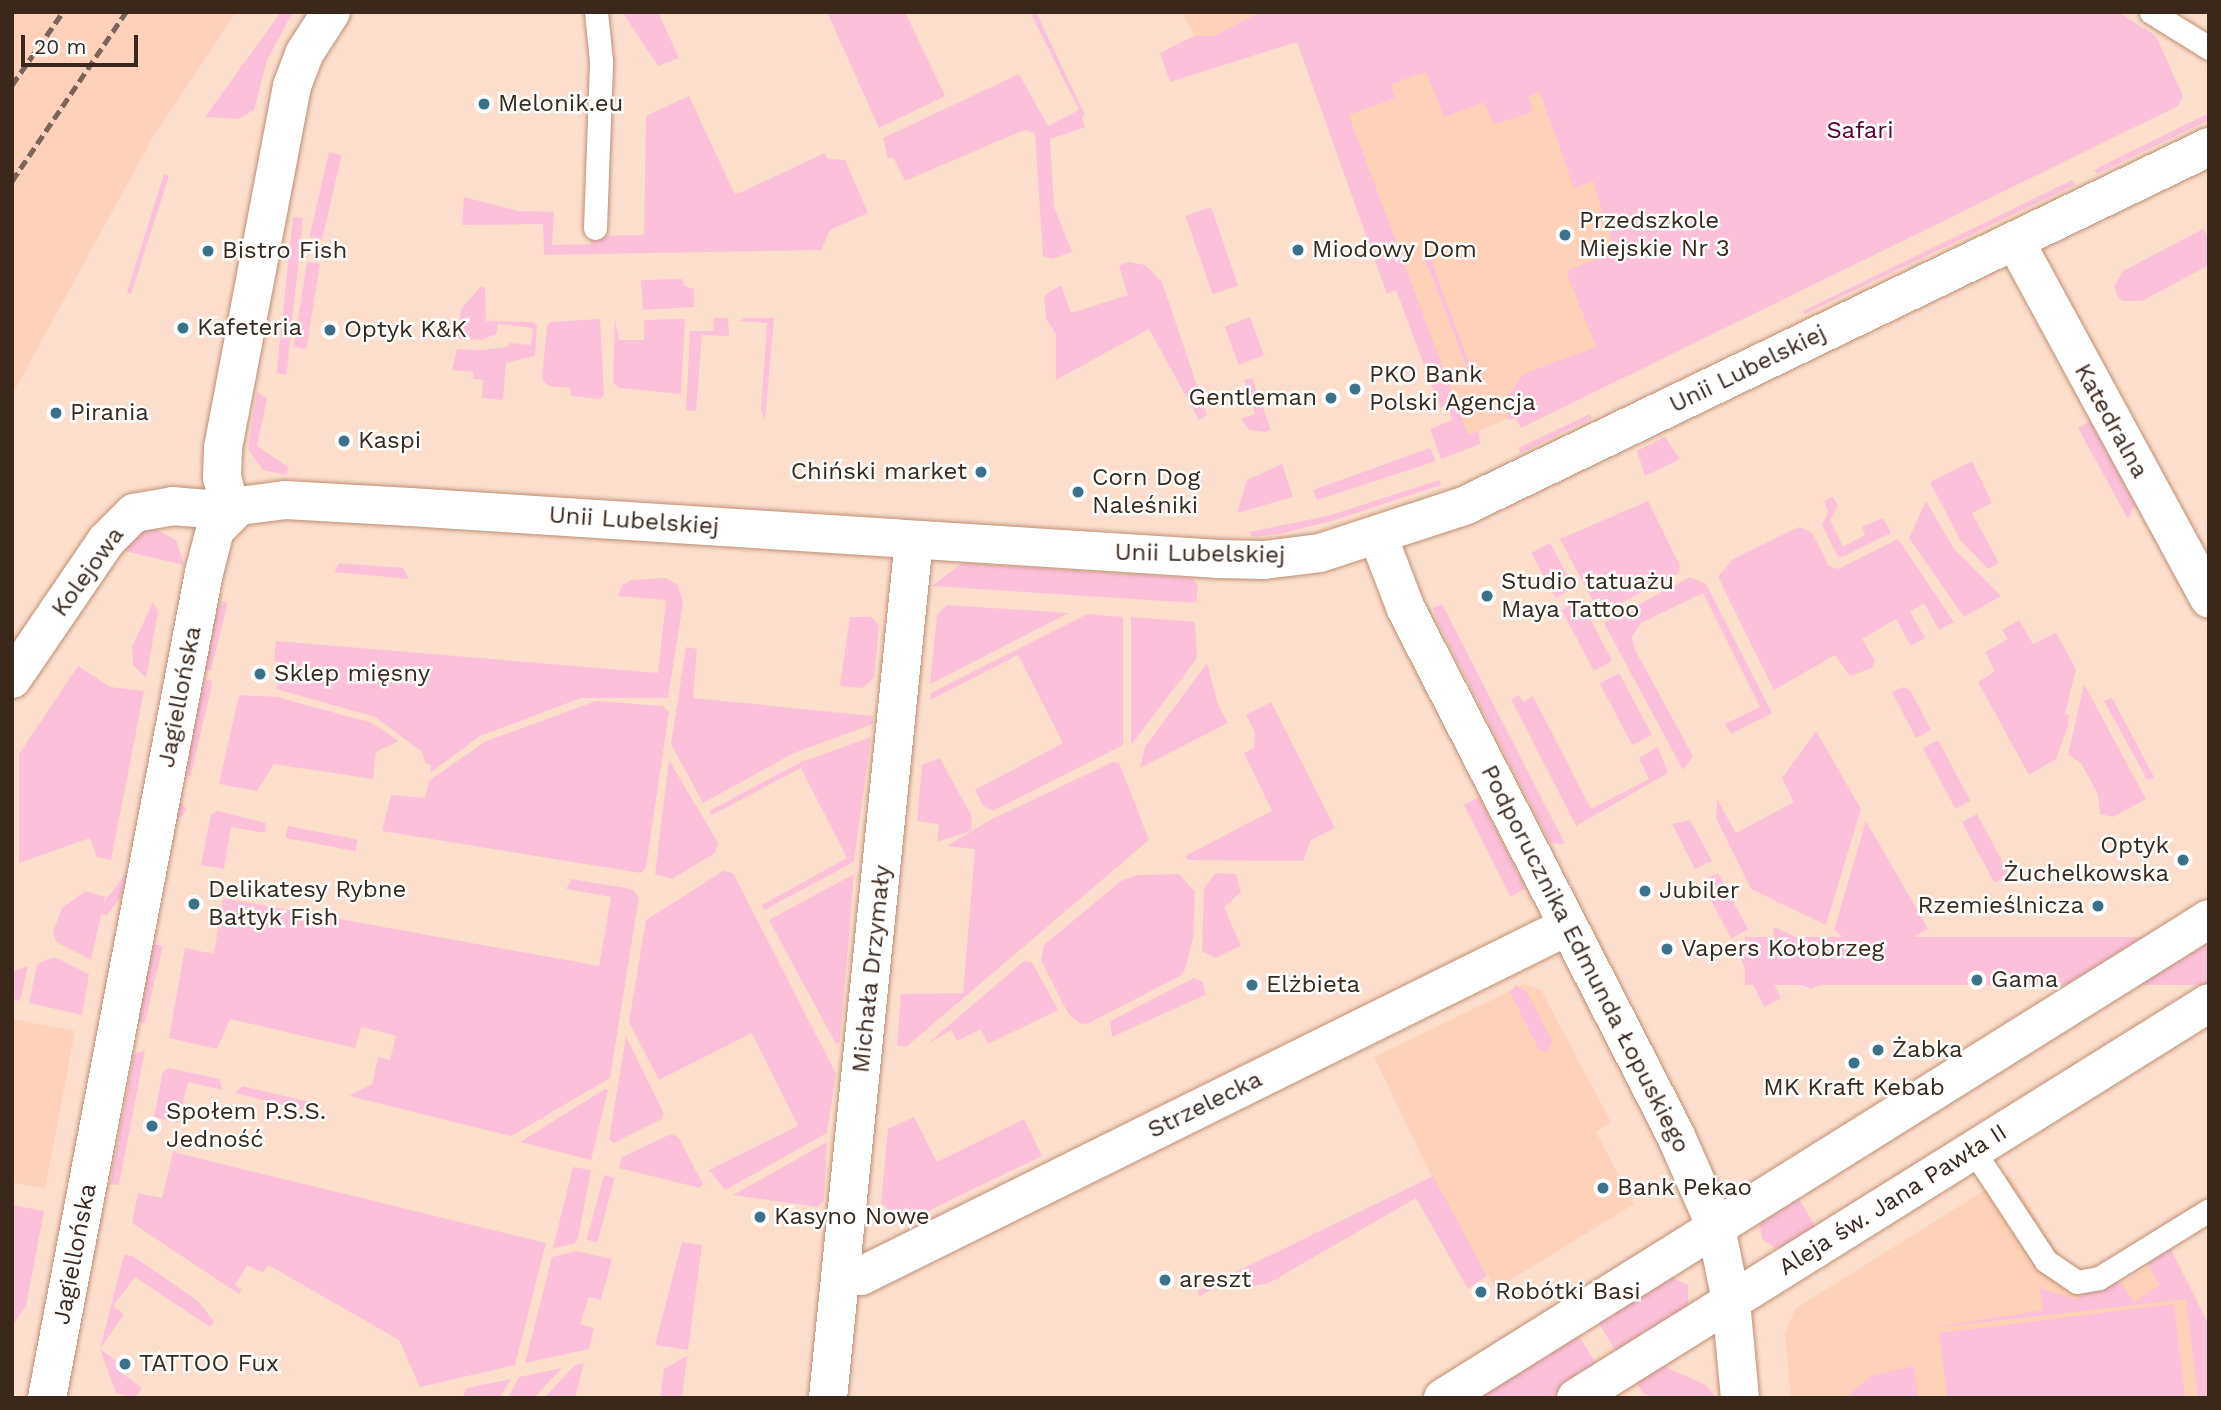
<!DOCTYPE html>
<meta charset="utf-8">
<style>
body{margin:0}
#map{position:relative;width:2221px;height:1410px;overflow:hidden;background:#fddecd;font-family:"Work Sans",sans-serif}
div>[style]{position:absolute}
[style*='--x']{left:calc(var(--x)*1px);top:calc(var(--y)*1px);width:calc(var(--w)*1px);rotate:calc(var(--a)*1deg)}
.built>*{inset:0;background:#ffd1b8}
.green>*{inset:0;background:#fdc0da;transform-origin:0 0}
.roads{filter:drop-shadow(0 0 2px #bd8f74) drop-shadow(0 0 2px #bd8f74)}
.service>*{height:23px;margin:-11.5px;padding:0 11.5px;transform-origin:11.5px;border-radius:11.5px;background:#fff}
.minor>*{height:38px;margin:-19px;padding:0 19px;transform-origin:19px;border-radius:19px;background:#fff}
.tertiary>*{height:38px;margin:-19px;padding:0 19px;transform-origin:19px;border-radius:19px;background:#fff}
.rail>*{height:5px;margin-top:-2.5px;transform-origin:0;background:repeating-linear-gradient(90deg,#7c6558 0 10px,transparent 0 15px)}
.dots>*{width:19px;height:19px;translate:-50% -50%;box-sizing:border-box;border:4px solid #fff;border-radius:50%}
span{translate:-50% -50%;white-space:nowrap;text-align:center;line-height:1.15;-webkit-text-stroke:5px #fff;paint-order:stroke}
.poi-label{font-size:24px;color:#3a281d}
.left{translate:0 -50%;text-align:left}
.right{translate:-100% -50%;text-align:right}
.park-label{font-size:24px;color:#590036}
.street-label{font-size:24px;color:#3a281d}
.frame{position:absolute;inset:0;border:14px solid #3a281d;pointer-events:none}
.scale{position:absolute;left:21px;top:35px;width:117px;height:32px;box-sizing:border-box;border:4px solid #3a281d;border-top:0;padding-left:9px;font-size:21px;line-height:24px;white-space:nowrap;color:#3a281d;-webkit-text-stroke:5px #fff;paint-order:stroke}
</style>
<div id="map">
<div class="built">
<i style="clip-path:polygon(12px 12px,236px 12px,152px 139px,12px 395px)"></i>
<i style="clip-path:polygon(1182px 12px,1748px 12px,1731px 319px,1468px 436px,1312px 16px,1202px 52px)"></i>
<i style="clip-path:polygon(1525px 984px,1541px 990px,1611px 1122px,1596px 1132px,1634px 1204px,1496px 1289px,1452px 1219px,1374px 1057px)"></i>
<i style="clip-path:polygon(12px 1019px,75px 1031px,45px 1189px,12px 1182px)"></i>
<i style="clip-path:polygon(2009px 1175px,2090px 1303px,2172px 1251px,2209px 1325px,2209px 1398px,1791px 1398px,1785px 1334px,1795px 1309px)"></i>
</div>
<div class="green">
<i style="clip-path:polygon(281px 12px,293px 12px,267px 60px,254px 110px,238px 119px,205px 117px)"></i>
<i style="clip-path:polygon(658px 12px,679px 58px,658px 66px,623px 13px)"></i>
<i style="clip-path:polygon(827px 12px,905px 12px,945px 96px,879px 128px)"></i>
<i style="clip-path:polygon(1030px 12px,1036px 12px,1085px 115px,1082px 118px,1085px 127px,1050px 139px,1054px 207px,1072px 252px,1052px 259px,1043px 256px,1035px 133px,1024px 130px,905px 181px,893px 157px,888px 159px,883px 138px,1019px 74px,1048px 126px,1079px 110px)"></i>
<i style="clip-path:polygon(1261px 12px,2118px 12px,2156px 36px,2183px 96px,2178px 106px,1521px 428px,1516px 418px,1509px 420px,1507px 415px,1510px 394px,1523px 374px,1596px 347px,1566px 271px,1615px 252px,1593px 181px,1574px 188px,1540px 92px,1528px 96px,1533px 111px,1494px 125px,1484px 102px,1444px 117px,1426px 72px,1391px 84px,1395px 98px,1349px 115px,1468px 435px,1479px 431px,1480px 444px,1441px 459px,1430px 429px,1452px 420px,1447px 405px,1440px 408px,1396px 290px,1387px 294px,1297px 42px,1170px 82px,1160px 53px,1194px 36px,1214px 36px)"></i>
<i style="clip-path:polygon(689px 96px,735px 195px,825px 153px,828px 159px,845px 160px,868px 213px,830px 230px,821px 250px,544px 255px,543px 224px,462px 225px,464px 197px,518px 211px,554px 212px,552px 245px,591px 244px,591px 236px,644px 235px,646px 116px)"></i>
<i style="clip-path:polygon(2209px 113px,2209px 120px,2097px 174px,2094px 170px)"></i>
<i style="left:329px;top:152px;width:13px;height:87px;rotate:13deg"></i>
<i style="clip-path:polygon(164px 174px,169px 176px,131px 294px,127px 292px)"></i>
<i style="clip-path:polygon(2072px 180px,2075px 185px,1805px 314px,1803px 311px)"></i>
<i style="left:1211px;top:207px;width:83px;height:27px;rotate:71deg"></i>
<i style="left:293px;top:217px;width:10px;height:157px;rotate:6deg"></i>
<i style="clip-path:polygon(2203px 229px,2209px 238px,2209px 265px,2142px 301px,2122px 301px,2117px 295px,2114px 287px,2123px 271px)"></i>
<i style="clip-path:polygon(1427px 249px,1470px 366px,1471px 378px,1422px 251px)"></i>
<i style="left:307px;top:262px;width:13px;height:86px;rotate:9deg"></i>
<i style="clip-path:polygon(1128px 262px,1145px 265px,1162px 282px,1207px 415px,1199px 420px,1149px 329px,1056px 380px,1056px 334px,1046px 319px,1044px 296px,1061px 285px,1071px 313px,1128px 295px,1119px 266px)"></i>
<i style="clip-path:polygon(682px 279px,685px 286px,694px 289px,694px 307px,643px 310px,641px 280px)"></i>
<i style="clip-path:polygon(481px 286px,485px 288px,486px 321px,534px 322px,537px 326px,535px 356px,506px 363px,503px 400px,482px 398px,483px 380px,473px 379px,473px 372px,452px 370px,457px 349px,481px 350px,508px 347px,509px 343px,531px 345px,533px 328px,498px 324px,496px 334px,481px 340px,458px 338px,461px 309px)"></i>
<i style="left:1250px;top:317px;width:41px;height:27px;rotate:70deg"></i>
<i style="clip-path:polygon(714px 318px,728px 318px,729px 336px,702px 335px,696px 411px,686px 410px,690px 331px,713px 331px)"></i>
<i style="clip-path:polygon(744px 318px,774px 318px,765px 419px,761px 412px,767px 323px,740px 321px)"></i>
<i style="clip-path:polygon(600px 319px,604px 395px,599px 399px,571px 396px,570px 388px,548px 386px,542px 378px,547px 326px,550px 322px)"></i>
<i style="clip-path:polygon(615px 319px,619px 340px,644px 340px,644px 320px,685px 319px,681px 394px,619px 388px,613px 382px)"></i>
<i style="clip-path:polygon(1252px 378px,1271px 430px,1265px 432px,1249px 430px,1241px 419px,1255px 414px,1244px 380px)"></i>
<i style="clip-path:polygon(257px 392px,267px 398px,257px 446px,288px 467px,287px 475px,263px 470px,248px 449px)"></i>
<i style="clip-path:polygon(1590px 414px,1592px 418px,1521px 453px,1518px 448px)"></i>
<i style="clip-path:polygon(2090px 421px,2135px 505px,2128px 519px,2078px 428px)"></i>
<i style="clip-path:polygon(1665px 437px,1680px 459px,1645px 476px,1637px 451px)"></i>
<i style="clip-path:polygon(1430px 448px,1436px 461px,1317px 500px,1313px 490px)"></i>
<i style="clip-path:polygon(1972px 461px,1992px 503px,1972px 513px,1999px 563px,1988px 569px,1961px 541px,1930px 482px)"></i>
<i style="clip-path:polygon(1282px 464px,1293px 497px,1237px 513px,1247px 480px)"></i>
<i style="clip-path:polygon(1439px 480px,1441px 485px,1332px 521px,1279px 534px,1253px 537px,1249px 532px,1331px 515px)"></i>
<i style="clip-path:polygon(1833px 497px,1838px 506px,1830px 520px,1843px 547px,1865px 535px,1862px 527px,1883px 518px,1891px 533px,1842px 557px,1837px 555px,1822px 525px,1828px 512px,1824px 501px)"></i>
<i style="clip-path:polygon(1123px 500px,1199px 505px,1193px 512px,1126px 508px)"></i>
<i style="clip-path:polygon(1648px 501px,1680px 566px,1678px 574px,1604px 611px,1597px 609px,1560px 539px)"></i>
<i style="clip-path:polygon(1926px 501px,1954px 549px,2001px 596px,1964px 617px,1909px 538px)"></i>
<i style="clip-path:polygon(1799px 527px,1812px 533px,1829px 566px,1838px 569px,1898px 539px,1954px 622px,1939px 630px,1924px 603px,1910px 612px,1925px 638px,1911px 646px,1896px 619px,1862px 639px,1875px 661px,1872px 668px,1850px 676px,1835px 655px,1774px 690px,1718px 577px,1733px 559px)"></i>
<i style="clip-path:polygon(155px 529px,176px 540px,184px 565px,124px 551px,140px 533px)"></i>
<i style="left:1550px;top:543px;width:51px;height:21px;rotate:62deg"></i>
<i style="clip-path:polygon(339px 563px,403px 568px,409px 579px,334px 572px)"></i>
<i style="clip-path:polygon(962px 563px,1192px 578px,1198px 586px,1196px 603px,932px 586px)"></i>
<i style="clip-path:polygon(1690px 577px,1706px 584px,1772px 713px,1731px 734px,1725px 724px,1760px 707px,1703px 593px,1641px 623px,1632px 637px,1634px 648px,1693px 756px,1683px 770px,1604px 623px)"></i>
<i style="clip-path:polygon(666px 578px,678px 585px,683px 603px,668px 698px,581px 698px,480px 736px,430px 773px,431px 765px,425px 763px,422px 752px,375px 717px,276px 689px,282px 663px,274px 661px,276px 641px,658px 673px,666px 600px,618px 596px,622px 585px,632px 580px)"></i>
<i style="left:1580px;top:600px;width:69px;height:21px;rotate:62deg"></i>
<i style="left:220px;top:601px;width:8px;height:70px;rotate:14deg"></i>
<i style="clip-path:polygon(153px 602px,158px 612px,146px 678px,133px 665px,132px 647px)"></i>
<i style="clip-path:polygon(1442px 604px,1565px 844px,1550px 843px,1437px 621px,1433px 608px)"></i>
<i style="clip-path:polygon(947px 605px,1069px 613px,930px 684px,937px 614px)"></i>
<i style="clip-path:polygon(1087px 614px,1123px 617px,1123px 745px,993px 811px,983px 806px,975px 790px,1063px 743px,1018px 655px,930px 700px,931px 693px)"></i>
<i style="clip-path:polygon(850px 617px,871px 617px,879px 625px,874px 678px,863px 688px,840px 686px)"></i>
<i style="clip-path:polygon(1131px 617px,1195px 622px,1197px 658px,1131px 745px)"></i>
<i style="clip-path:polygon(2019px 620px,2033px 644px,2056px 633px,2076px 669px,2065px 713px,2069px 715px,2068px 726px,2056px 759px,2029px 775px,1978px 682px,1995px 671px,1985px 652px,2008px 639px,2002px 630px)"></i>
<i style="clip-path:polygon(686px 647px,697px 649px,693px 698px,873px 716px,873px 724px,794px 753px,703px 803px,671px 744px)"></i>
<i style="clip-path:polygon(1207px 663px,1218px 705px,1228px 723px,1140px 768px,1145px 747px)"></i>
<i style="clip-path:polygon(78px 666px,110px 687px,144px 691px,111px 860px,97px 857px,90px 838px,19px 863px,19px 754px)"></i>
<i style="left:1619px;top:673px;width:70px;height:22px;rotate:62deg"></i>
<i style="left:204px;top:679px;width:9px;height:98px;rotate:13deg"></i>
<i style="clip-path:polygon(2084px 684px,2146px 799px,2113px 817px,2100px 814px,2098px 794px,2081px 763px,2068px 755px)"></i>
<i style="clip-path:polygon(1903px 687px,1910px 690px,1931px 730px,1916px 738px,1892px 692px)"></i>
<i style="clip-path:polygon(239px 695px,277px 697px,372px 723px,399px 741px,376px 752px,373px 779px,274px 764px,257px 791px,219px 784px)"></i>
<i style="clip-path:polygon(1519px 695px,1523px 702px,1533px 696px,1591px 809px,1649px 779px,1639px 758px,1658px 747px,1668px 773px,1576px 826px,1511px 699px)"></i>
<i style="clip-path:polygon(2112px 698px,2154px 777px,2148px 781px,2104px 701px)"></i>
<i style="clip-path:polygon(596px 701px,663px 706px,669px 712px,646px 867px,641px 873px,382px 831px,391px 795px,425px 798px,429px 781px,484px 742px)"></i>
<i style="clip-path:polygon(1271px 702px,1335px 828px,1311px 840px,1303px 861px,1188px 860px,1185px 856px,1272px 811px,1244px 753px,1254px 748px,1255px 733px,1246px 715px)"></i>
<i style="clip-path:polygon(1816px 731px,1861px 809px,1826px 925px,1751px 889px,1716px 818px,1717px 799px,1736px 833px,1794px 802px,1782px 778px)"></i>
<i style="clip-path:polygon(871px 737px,854px 862px,764px 910px,762px 905px,847px 858px,801px 768px,712px 815px,709px 811px,799px 763px)"></i>
<i style="left:1938px;top:740px;width:69px;height:17px;rotate:62deg"></i>
<i style="clip-path:polygon(940px 758px,972px 817px,971px 831px,937px 842px,939px 824px,917px 821px,922px 765px)"></i>
<i style="clip-path:polygon(669px 760px,718px 843px,715px 853px,672px 879px,655px 874px)"></i>
<i style="clip-path:polygon(1113px 762px,1119px 763px,1149px 840px,906px 1047px,897px 1045px,901px 994px,963px 993px,975px 849px,947px 846px,992px 819px)"></i>
<i style="left:1479px;top:797px;width:103px;height:17px;rotate:63deg"></i>
<i style="left:179px;top:803px;width:10px;height:134px;rotate:37deg"></i>
<i style="clip-path:polygon(218px 811px,266px 823px,265px 833px,231px 827px,224px 869px,201px 865px,211px 814px)"></i>
<i style="left:1977px;top:814px;width:69px;height:17px;rotate:62deg"></i>
<i style="clip-path:polygon(1690px 820px,1712px 861px,1695px 869px,1672px 824px)"></i>
<i style="clip-path:polygon(1866px 821px,1928px 929px,1865px 963px,1855px 946px,1834px 930px)"></i>
<i style="left:288px;top:826px;width:71px;height:12px;rotate:11deg"></i>
<i style="clip-path:polygon(723px 871px,733px 873px,836px 1074px,827px 1133px,725px 1190px,709px 1170px,798px 1126px,752px 1033px,659px 1080px,629px 1022px,646px 920px)"></i>
<i style="clip-path:polygon(1216px 873px,1236px 874px,1241px 892px,1224px 907px,1241px 946px,1215px 958px,1202px 951px,1204px 888px)"></i>
<i style="left:1718px;top:873px;width:64px;height:19px;rotate:62deg"></i>
<i style="clip-path:polygon(854px 874px,840px 1042px,836px 1044px,769px 920px)"></i>
<i style="clip-path:polygon(1179px 874px,1195px 892px,1193px 939px,1185px 969px,1180px 976px,1087px 1024px,1079px 1023px,1068px 1013px,1041px 960px,1044px 945px,1121px 881px,1137px 875px)"></i>
<i style="clip-path:polygon(572px 879px,632px 889px,639px 897px,610px 1078px,511px 1136px,349px 1096px,372px 1084px,378px 1057px,390px 1060px,396px 1036px,361px 1027px,355px 1048px,230px 1019px,217px 1049px,169px 1038px,185px 948px,214px 954px,223px 898px,599px 966px,611px 897px,566px 889px)"></i>
<i style="clip-path:polygon(86px 891px,105px 897px,91px 960px,56px 942px,53px 932px,62px 908px)"></i>
<i style="clip-path:polygon(1774px 927px,1832px 954px,1834px 970px,1825px 983px,1811px 989px,1800px 984px,1773px 934px)"></i>
<i style="left:2209px;top:937px;width:48px;height:464px;rotate:90deg"></i>
<i style="left:154px;top:944px;width:9px;height:79px;rotate:13deg"></i>
<i style="left:1757px;top:949px;width:55px;height:19px;rotate:64deg"></i>
<i style="clip-path:polygon(54px 957px,89px 974px,82px 1015px,29px 1003px,37px 964px)"></i>
<i style="clip-path:polygon(1024px 961px,1032px 962px,1058px 1010px,988px 1044px,981px 1029px,957px 1041px,951px 1030px,927px 1044px)"></i>
<i style="clip-path:polygon(28px 966px,20px 1001px,12px 999px,12px 972px)"></i>
<i style="clip-path:polygon(1194px 978px,1203px 982px,1205px 995px,1112px 1037px,1110px 1021px)"></i>
<i style="clip-path:polygon(1516px 985px,1527px 992px,1552px 1041px,1548px 1051px,1539px 1050px,1510px 992px)"></i>
<i style="clip-path:polygon(626px 1036px,663px 1112px,662px 1119px,614px 1143px,609px 1140px)"></i>
<i style="clip-path:polygon(145px 1050px,119px 1185px,110px 1184px,134px 1054px)"></i>
<i style="clip-path:polygon(168px 1068px,220px 1079px,222px 1090px,188px 1082px,178px 1123px,154px 1117px,163px 1072px)"></i>
<i style="clip-path:polygon(242px 1086px,314px 1103px,316px 1113px,235px 1093px)"></i>
<i style="clip-path:polygon(605px 1089px,608px 1090px,591px 1160px,520px 1142px)"></i>
<i style="clip-path:polygon(914px 1117px,937px 1162px,1024px 1119px,1042px 1156px,903px 1223px,881px 1203px,888px 1129px)"></i>
<i style="clip-path:polygon(671px 1134px,678px 1137px,703px 1184px,700px 1188px,619px 1168px,622px 1157px)"></i>
<i style="clip-path:polygon(827px 1142px,824px 1201px,818px 1207px,733px 1195px)"></i>
<i style="clip-path:polygon(173px 1152px,546px 1243px,515px 1365px,420px 1387px,399px 1340px,268px 1265px,263px 1273px,247px 1265px,235px 1285px,242px 1290px,239px 1294px,132px 1223px,138px 1193px,162px 1198px)"></i>
<i style="clip-path:polygon(573px 1167px,591px 1170px,578px 1238px,574px 1244px,553px 1248px)"></i>
<i style="left:604px;top:1175px;width:11px;height:67px;rotate:15deg"></i>
<i style="clip-path:polygon(1433px 1176px,1487px 1276px,1468px 1289px,1416px 1198px,1269px 1283px,1250px 1287px,1235px 1276px,1200px 1296px,1197px 1291px)"></i>
<i style="clip-path:polygon(1796px 1194px,1817px 1229px,1783px 1249px,1775px 1248px,1762px 1239px,1760px 1224px,1763px 1216px)"></i>
<i style="clip-path:polygon(12px 1205px,44px 1211px,26px 1306px,12px 1326px)"></i>
<i style="clip-path:polygon(682px 1242px,702px 1245px,688px 1350px,655px 1345px)"></i>
<i style="clip-path:polygon(2168px 1244px,2209px 1325px,2209px 1398px,2198px 1398px,2186px 1299px,1924px 1329px,2043px 1310px,2039px 1288px,2076px 1299px,2111px 1281px,2121px 1283px,2134px 1302px,2160px 1285px,2146px 1262px)"></i>
<i style="clip-path:polygon(576px 1251px,612px 1259px,601px 1300px,589px 1297px,580px 1324px,594px 1328px,589px 1349px,525px 1363px,552px 1257px)"></i>
<i style="clip-path:polygon(124px 1255px,133px 1256px,198px 1301px,214px 1321px,210px 1327px,135px 1277px,113px 1306px,124px 1314px,100px 1349px,127px 1368px,123px 1374px,142px 1388px,135px 1398px,116px 1393px,100px 1349px)"></i>
<i style="clip-path:polygon(1668px 1276px,1688px 1285px,1688px 1308px,1618px 1354px,1596px 1319px)"></i>
<i style="clip-path:polygon(2174px 1304px,2185px 1398px,1947px 1398px,1939px 1333px)"></i>
<i style="clip-path:polygon(1576px 1332px,1598px 1366px,1586px 1374px,1549px 1398px,1470px 1398px)"></i>
<i style="clip-path:polygon(687px 1356px,682px 1398px,660px 1398px,664px 1369px)"></i>
<i style="clip-path:polygon(584px 1363px,575px 1398px,544px 1398px,574px 1366px)"></i>
<i style="clip-path:polygon(1663px 1366px,1706px 1385px,1716px 1398px,1654px 1398px,1643px 1393px,1634px 1380px)"></i>
<i style="clip-path:polygon(1914px 1366px,1918px 1398px,1845px 1398px,1871px 1376px)"></i>
<i style="clip-path:polygon(562px 1368px,534px 1398px,508px 1398px,519px 1377px)"></i>
<i style="clip-path:polygon(511px 1379px,500px 1398px,462px 1398px,467px 1388px)"></i>
</div>
<div class="roads">
<div class="service">
<i style="--x:2151;--y:12;--w:68;--a:31.8"></i>
<i style="--x:595;--y:228;--w:167;--a:-87.9"></i>
<i style="--x:601;--y:61;--w:49;--a:-95.8"></i>
<i style="--x:1981;--y:1162;--w:118;--a:56.7"></i>
<i style="--x:2046;--y:1261;--w:37;--a:34"></i>
<i style="--x:2077;--y:1282;--w:22;--a:-10"></i>
<i style="--x:2099;--y:1278;--w:129;--a:-31.7"></i>
</div>
<div class="minor">
<i style="--x:2015;--y:241;--w:407;--a:61.5"></i>
<i style="--x:12;--y:679;--w:167;--a:-55.7"></i>
<i style="--x:106;--y:541;--w:40;--a:-45"></i>
<i style="--x:134;--y:513;--w:39;--a:-10"></i>
<i style="--x:172;--y:506;--w:59;--a:4.8"></i>
<i style="--x:231;--y:511;--w:34;--a:-105"></i>
<i style="--x:222;--y:478;--w:30;--a:-88"></i>
<i style="--x:223;--y:448;--w:369;--a:-79.2"></i>
<i style="--x:292;--y:86;--w:34;--a:-69"></i>
<i style="--x:304;--y:54;--w:50;--a:-57.3"></i>
<i style="--x:840;--y:1276;--w:21;--a:0"></i>
<i style="--x:861;--y:1276;--w:789;--a:-26.34"></i>
<i style="--x:828;--y:1398;--w:862;--a:-84.28"></i>
</div>
<div class="tertiary">
<i style="--x:1378;--y:536;--w:78;--a:69"></i>
<i style="--x:1406;--y:609;--w:590;--a:62.87"></i>
<i style="--x:1675;--y:1134;--w:102;--a:66.2"></i>
<i style="--x:1716;--y:1227;--w:76;--a:78.5"></i>
<i style="--x:1731;--y:1301;--w:97;--a:84.7"></i>
<i style="--x:47;--y:1398;--w:840;--a:-79.23"></i>
<i style="--x:204;--y:573;--w:44;--a:-75.7"></i>
<i style="--x:215;--y:530;--w:34;--a:-45"></i>
<i style="--x:239;--y:506;--w:46;--a:-7.4"></i>
<i style="--x:285;--y:500;--w:125;--a:3.2"></i>
<i style="--x:410;--y:507;--w:811;--a:3.68"></i>
<i style="--x:1219;--y:559;--w:45;--a:1.3"></i>
<i style="--x:1264;--y:560;--w:56;--a:-7.1"></i>
<i style="--x:1320;--y:553;--w:151;--a:-18.1"></i>
<i style="--x:1464;--y:506;--w:827;--a:-25.73"></i>
<i style="--x:1443;--y:1398;--w:903;--a:-32.02"></i>
<i style="--x:1576;--y:1398;--w:746;--a:-31.96"></i>
</div>
</div>
<div class="rail">
<i style="--x:12;--y:85;--w:89;--a:-55.1"></i>
<i style="--x:12;--y:181;--w:204;--a:-56"></i>
</div>
<div class="dots">
<i style="left:484px;top:104px;background:#3a728c"></i>
<i style="left:1565px;top:235px;background:#3a728c"></i>
<i style="left:1298px;top:250px;background:#3a728c"></i>
<i style="left:208px;top:251px;background:#3a728c"></i>
<i style="left:183px;top:328px;background:#3a728c"></i>
<i style="left:330px;top:330px;background:#3a728c"></i>
<i style="left:1355px;top:389px;background:#3a728c"></i>
<i style="left:1331px;top:398px;background:#3a728c"></i>
<i style="left:56px;top:413px;background:#3a728c"></i>
<i style="left:344px;top:441px;background:#3a728c"></i>
<i style="left:981px;top:472px;background:#3a728c"></i>
<i style="left:1078px;top:492px;background:#3a728c"></i>
<i style="left:1487px;top:596px;background:#3a728c"></i>
<i style="left:260px;top:674px;background:#3a728c"></i>
<i style="left:2183px;top:860px;background:#3a728c"></i>
<i style="left:1645px;top:891px;background:#3a728c"></i>
<i style="left:194px;top:904px;background:#3a728c"></i>
<i style="left:2098px;top:906px;background:#3a728c"></i>
<i style="left:1667px;top:949px;background:#3a728c"></i>
<i style="left:1977px;top:980px;background:#3a728c"></i>
<i style="left:1252px;top:985px;background:#3a728c"></i>
<i style="left:1878px;top:1050px;background:#3a728c"></i>
<i style="left:1854px;top:1063px;background:#3a728c"></i>
<i style="left:152px;top:1126px;background:#3a728c"></i>
<i style="left:1603px;top:1188px;background:#3a728c"></i>
<i style="left:760px;top:1217px;background:#3a728c"></i>
<i style="left:1165px;top:1280px;background:#3a728c"></i>
<i style="left:1481px;top:1292px;background:#3a728c"></i>
<i style="left:125px;top:1364px;background:#3a728c"></i>
</div>
<div class="poi-label">
<span class="left" style="left:498px;top:104px">Melonik.eu</span>
<span class="left" style="left:1579px;top:235px">Przedszkole<br>Miejskie Nr 3</span>
<span class="left" style="left:1312px;top:250px">Miodowy Dom</span>
<span class="left" style="left:222px;top:251px">Bistro Fish</span>
<span class="left" style="left:197px;top:328px">Kafeteria</span>
<span class="left" style="left:344px;top:330px">Optyk K&amp;K</span>
<span class="left" style="left:1369px;top:389px">PKO Bank<br>Polski Agencja</span>
<span class="right" style="left:1317px;top:398px">Gentleman</span>
<span class="left" style="left:70px;top:413px">Pirania</span>
<span class="left" style="left:358px;top:441px">Kaspi</span>
<span class="right" style="left:967px;top:472px">Chiński market</span>
<span class="left" style="left:1092px;top:492px">Corn Dog<br>Naleśniki</span>
<span class="left" style="left:1501px;top:596px">Studio tatuażu<br>Maya Tattoo</span>
<span class="left" style="left:274px;top:674px">Sklep mięsny</span>
<span class="right" style="left:2169px;top:860px">Optyk<br>Żuchelkowska</span>
<span class="left" style="left:208px;top:904px">Delikatesy Rybne<br>Bałtyk Fish</span>
<span class="left" style="left:1659px;top:891px">Jubiler</span>
<span class="right" style="left:2084px;top:906px">Rzemieślnicza</span>
<span class="left" style="left:1681px;top:949px">Vapers Kołobrzeg</span>
<span class="left" style="left:1991px;top:980px">Gama</span>
<span class="left" style="left:1266px;top:985px">Elżbieta</span>
<span class="left" style="left:1892px;top:1050px">Żabka</span>
<span style="left:1854px;top:1088px">MK Kraft Kebab</span>
<span class="left" style="left:166px;top:1126px">Społem P.S.S.<br>Jedność</span>
<span class="left" style="left:1617px;top:1188px">Bank Pekao</span>
<span class="left" style="left:774px;top:1217px">Kasyno Nowe</span>
<span class="left" style="left:1179px;top:1280px">areszt</span>
<span class="left" style="left:1495px;top:1292px">Robótki Basi</span>
<span class="left" style="left:139px;top:1364px">TATTOO Fux</span>
</div>
<div class="park-label">
<span style="left:1860px;top:131px">Safari</span>
</div>
<div class="street-label">
<span style="left:1748px;top:369px;rotate:-26deg">Unii Lubelskiej</span>
<span style="left:2111px;top:421px;rotate:61deg">Katedralna</span>
<span style="left:634px;top:521px;rotate:4deg">Unii Lubelskiej</span>
<span style="left:1200px;top:554px;rotate:1deg">Unii Lubelskiej</span>
<span style="left:88px;top:572px;rotate:-54deg">Kolejowa</span>
<span style="left:180px;top:697px;rotate:-79deg">Jagiellońska</span>
<span style="left:1585px;top:959px;rotate:63deg">Podporucznika Edmunda Łopuskiego</span>
<span style="left:872px;top:969px;rotate:-84deg">Michała Drzymały</span>
<span style="left:1205px;top:1105px;rotate:-26deg">Strzelecka</span>
<span style="left:1893px;top:1200px;rotate:-32deg">Aleja św. Jana Pawła II</span>
<span style="left:75px;top:1254px;rotate:-79deg">Jagiellońska</span>
</div>
<div class="frame"></div>
<div class="scale">20 m</div>
</div>
